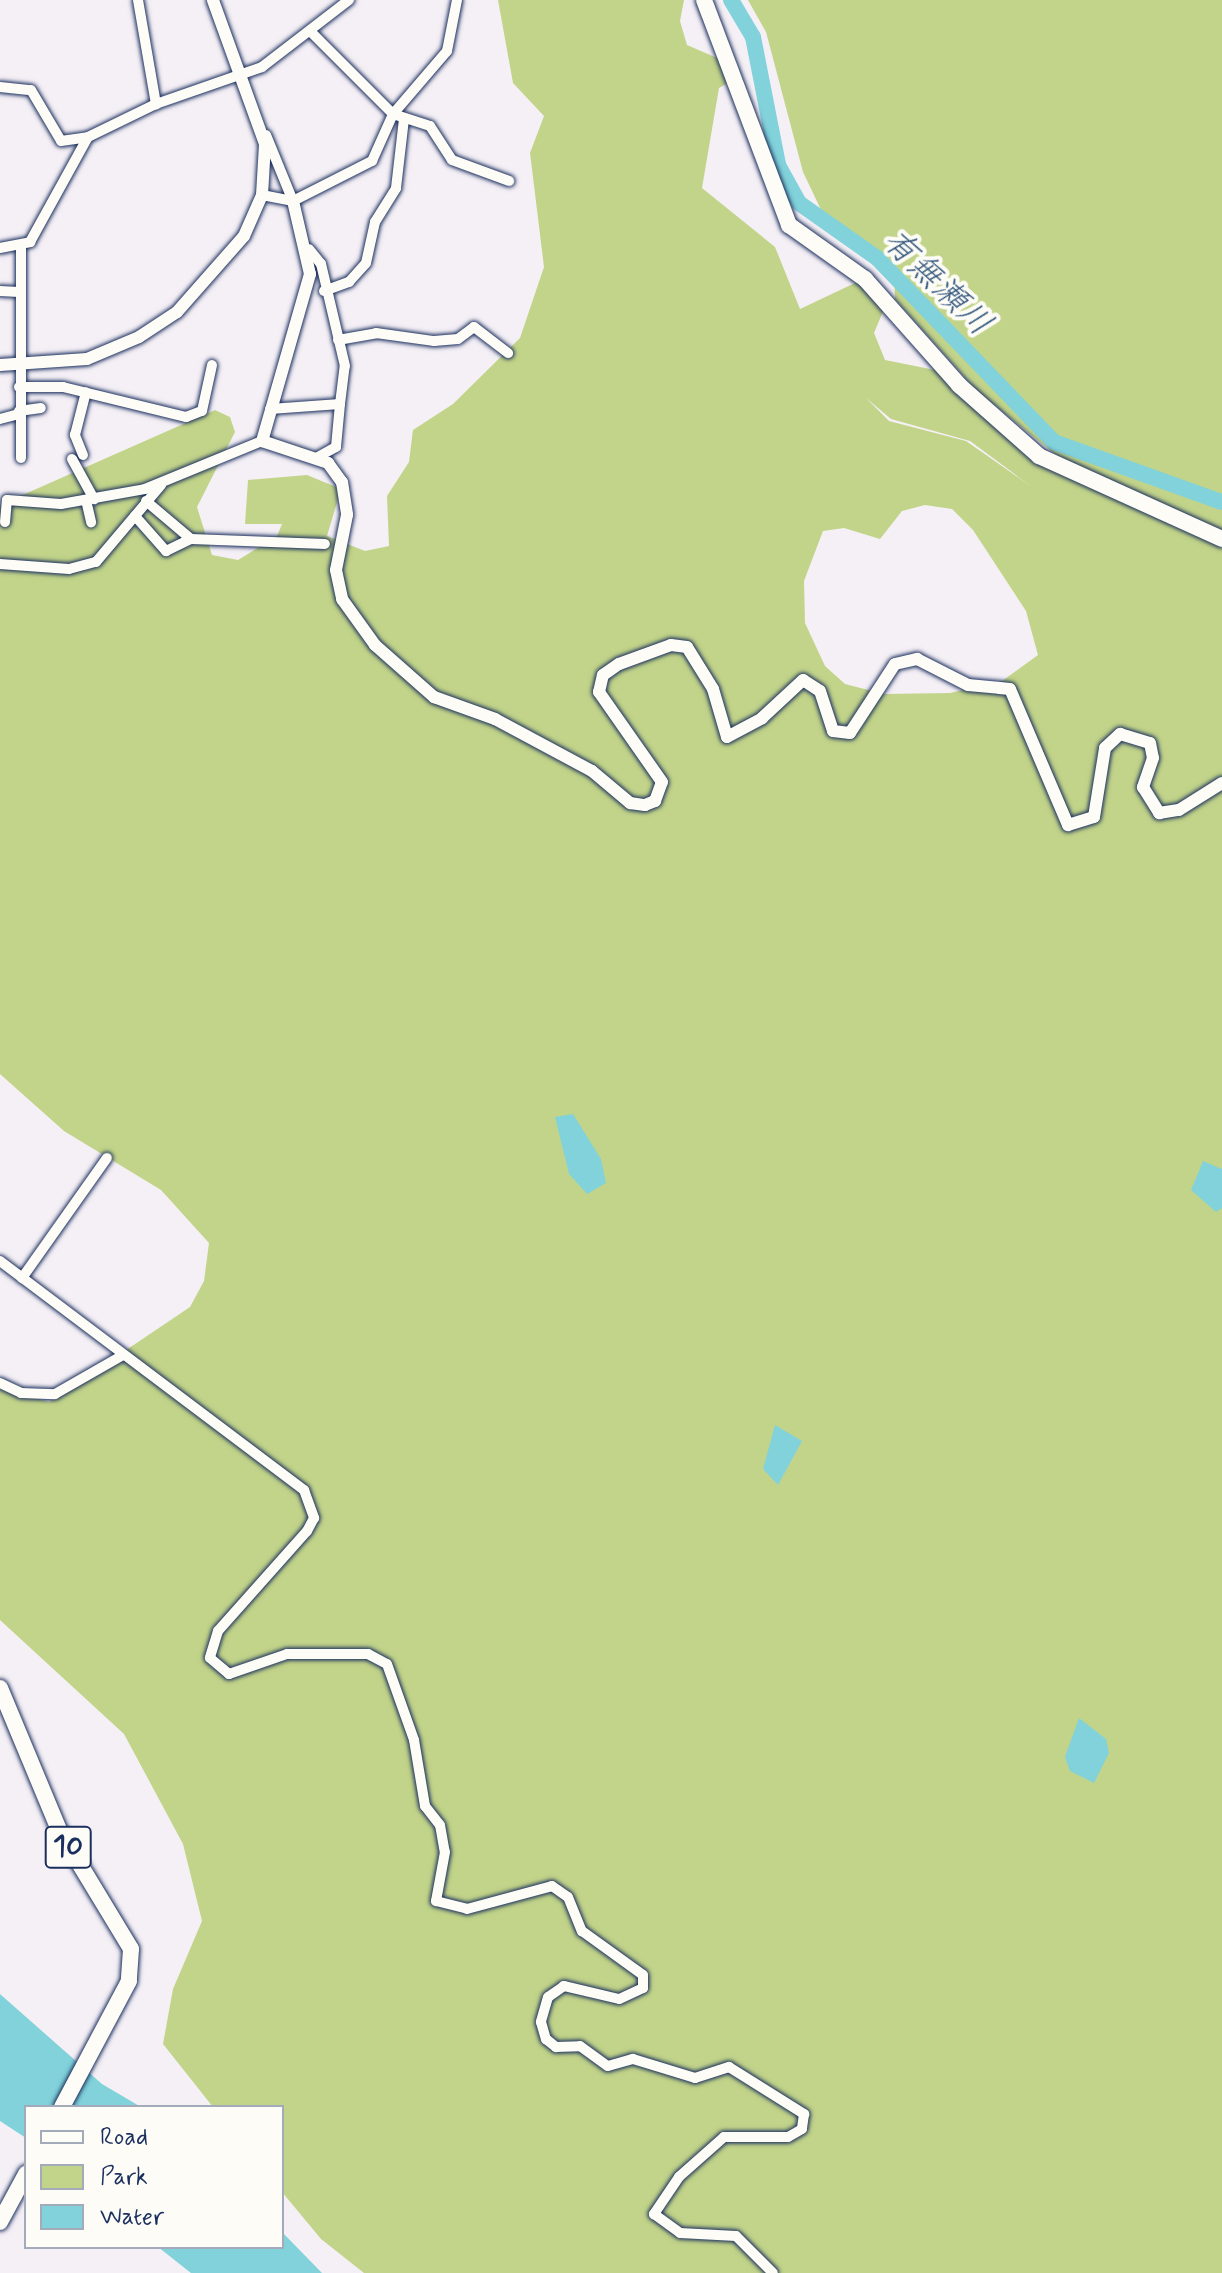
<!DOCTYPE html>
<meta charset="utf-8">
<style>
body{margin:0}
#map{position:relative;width:1222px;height:2273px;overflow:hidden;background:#f5f0f6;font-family:Mynerve,"Klee One",sans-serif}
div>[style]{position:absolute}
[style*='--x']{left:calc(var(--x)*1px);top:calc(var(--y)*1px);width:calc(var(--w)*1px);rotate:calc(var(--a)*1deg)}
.green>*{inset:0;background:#c2d489}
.water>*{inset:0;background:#81d2da}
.river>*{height:16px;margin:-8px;padding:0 8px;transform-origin:8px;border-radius:8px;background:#81d2da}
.roads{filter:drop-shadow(0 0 2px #1b2f5e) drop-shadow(0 0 2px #1b2f5e)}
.minor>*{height:10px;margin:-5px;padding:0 5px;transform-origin:5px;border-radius:5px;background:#fdfcf7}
.tertiary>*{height:12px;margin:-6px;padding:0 6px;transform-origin:6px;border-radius:6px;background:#fdfcf7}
.primary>*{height:16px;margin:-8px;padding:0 8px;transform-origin:8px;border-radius:8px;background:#fdfcf7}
span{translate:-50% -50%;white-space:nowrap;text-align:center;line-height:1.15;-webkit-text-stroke:8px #fdfcf7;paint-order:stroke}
.shield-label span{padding:2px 6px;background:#fdfcf7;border:2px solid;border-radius:6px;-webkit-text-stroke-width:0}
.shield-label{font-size:30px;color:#1b2f5e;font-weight:700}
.water-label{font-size:34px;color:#34587d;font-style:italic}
.legend{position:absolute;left:24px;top:2105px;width:260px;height:144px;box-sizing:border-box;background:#fdfcf7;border:2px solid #a3aaba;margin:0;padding:10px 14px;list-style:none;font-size:24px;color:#1b2f5e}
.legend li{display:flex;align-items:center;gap:16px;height:40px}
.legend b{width:40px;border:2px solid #a3aaba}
</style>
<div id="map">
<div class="green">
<i style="clip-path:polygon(evenodd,498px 0,684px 0,680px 21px,687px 45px,724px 61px,731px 81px,719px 88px,702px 188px,775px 247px,800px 309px,857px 282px,885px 307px,874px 333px,885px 360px,935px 370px,978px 410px,1083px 477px,976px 390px,895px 299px,894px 276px,823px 214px,803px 172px,766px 32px,748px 0,1222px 0,1222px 2273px,364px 2273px,321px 2239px,282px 2192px,282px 2107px,213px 2107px,163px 2044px,173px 1989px,202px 1921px,183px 1844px,124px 1734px,0 1620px,0 1387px,49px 1402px,190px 1307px,204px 1281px,209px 1243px,161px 1190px,64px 1131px,0 1074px,0 505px,215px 410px,230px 417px,235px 432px,197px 507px,212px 555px,238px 560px,277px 536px,282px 524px,245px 524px,248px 480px,307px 475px,341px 489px,327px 536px,365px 551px,389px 546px,387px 496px,409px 462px,413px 430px,453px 404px,520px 338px,544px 267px,530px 153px,544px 116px,513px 83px,498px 0,866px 398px,891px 419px,970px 441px,1032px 487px,966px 441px,889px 421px,866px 398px,498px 0,925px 505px,952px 509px,973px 530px,1026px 611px,1038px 655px,1002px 681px,950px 693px,884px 694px,845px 684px,825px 666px,805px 623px,804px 581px,823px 531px,844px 528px,880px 539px,902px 511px,925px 505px)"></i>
</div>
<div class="water">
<i style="clip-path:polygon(573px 1114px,601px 1159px,606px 1183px,587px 1194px,569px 1174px,555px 1117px)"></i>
<i style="clip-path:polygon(1203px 1161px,1222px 1169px,1222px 1208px,1216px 1212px,1191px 1190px)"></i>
<i style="clip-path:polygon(775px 1425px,802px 1441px,778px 1485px,763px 1469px)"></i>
<i style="clip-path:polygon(1079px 1718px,1106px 1739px,1109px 1753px,1094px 1783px,1070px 1771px,1065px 1757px)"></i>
<i style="clip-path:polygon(0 1994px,102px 2084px,141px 2107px,26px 2107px,26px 2138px,0 2121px)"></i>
<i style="clip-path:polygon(282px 2232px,322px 2273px,191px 2273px,158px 2247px,282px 2247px)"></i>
</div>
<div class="river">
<i style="--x:731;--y:0;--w:43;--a:59.3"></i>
<i style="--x:753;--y:37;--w:130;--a:78.9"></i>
<i style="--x:778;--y:165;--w:43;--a:61.1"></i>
<i style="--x:799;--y:203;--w:95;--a:35.2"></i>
<i style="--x:877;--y:258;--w:255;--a:46.1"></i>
<i style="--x:1054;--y:442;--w:178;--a:19.7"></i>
</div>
<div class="roads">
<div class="minor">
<i style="--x:138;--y:0;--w:106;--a:80.2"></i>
<i style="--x:310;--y:31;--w:117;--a:45"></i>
<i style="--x:393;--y:114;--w:39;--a:18"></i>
<i style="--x:430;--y:126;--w:40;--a:57.1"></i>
<i style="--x:452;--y:160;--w:61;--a:20.2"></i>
<i style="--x:0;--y:87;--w:31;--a:6"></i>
<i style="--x:31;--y:90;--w:59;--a:59.5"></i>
<i style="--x:61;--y:141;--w:27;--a:-8"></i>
<i style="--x:266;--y:135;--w:71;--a:67.8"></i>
<i style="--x:262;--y:195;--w:32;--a:11"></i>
<i style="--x:293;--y:201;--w:89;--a:-26.9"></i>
<i style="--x:372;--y:161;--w:51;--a:-65.9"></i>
<i style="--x:393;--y:114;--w:83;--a:-49.4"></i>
<i style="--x:447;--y:51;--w:52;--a:-78.9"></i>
<i style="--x:0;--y:248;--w:31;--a:-11"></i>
<i style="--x:30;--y:242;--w:120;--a:-61.1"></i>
<i style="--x:88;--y:137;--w:76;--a:-25.9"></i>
<i style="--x:156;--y:104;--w:112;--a:-19.2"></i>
<i style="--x:262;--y:67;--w:110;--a:-37.6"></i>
<i style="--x:0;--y:291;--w:19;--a:3"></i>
<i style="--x:324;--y:291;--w:27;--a:-20"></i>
<i style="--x:349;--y:282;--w:25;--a:-48"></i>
<i style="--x:366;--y:263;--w:42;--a:-77.6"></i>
<i style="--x:375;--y:222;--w:40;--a:-58"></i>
<i style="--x:396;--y:188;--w:69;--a:-83.4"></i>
<i style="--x:338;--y:340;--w:39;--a:-10"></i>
<i style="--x:376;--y:333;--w:59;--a:7.9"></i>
<i style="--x:434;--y:341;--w:24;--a:-5"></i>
<i style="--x:458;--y:339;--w:20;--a:-37"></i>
<i style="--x:474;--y:327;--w:43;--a:37.4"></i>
<i style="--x:19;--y:387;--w:44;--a:0"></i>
<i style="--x:63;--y:387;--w:127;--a:13.7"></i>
<i style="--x:186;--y:417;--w:17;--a:-21"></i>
<i style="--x:202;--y:411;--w:47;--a:-77.7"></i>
<i style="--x:270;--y:409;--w:70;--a:-4.1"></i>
<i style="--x:340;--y:404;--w:38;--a:-83"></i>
<i style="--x:345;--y:366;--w:105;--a:-103.2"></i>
<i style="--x:321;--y:264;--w:19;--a:-129"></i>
<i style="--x:19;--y:411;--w:22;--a:-8"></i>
<i style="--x:0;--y:419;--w:20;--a:-15"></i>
<i style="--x:83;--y:455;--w:22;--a:-112"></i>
<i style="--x:75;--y:435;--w:44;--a:-75.7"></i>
<i style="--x:21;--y:458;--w:210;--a:-90"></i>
<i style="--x:316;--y:458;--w:23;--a:-29"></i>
<i style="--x:336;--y:447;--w:43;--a:-84.7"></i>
<i style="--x:72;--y:459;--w:46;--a:61.2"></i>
<i style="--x:86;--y:500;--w:23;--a:77"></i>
<i style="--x:146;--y:501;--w:59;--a:40.2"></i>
<i style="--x:135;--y:516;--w:47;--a:48.5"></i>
<i style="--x:166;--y:551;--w:28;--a:-26"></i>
<i style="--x:191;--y:539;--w:134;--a:2.1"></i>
<i style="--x:5;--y:522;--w:22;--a:-85"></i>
<i style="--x:7;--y:500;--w:54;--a:4.2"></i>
<i style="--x:61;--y:504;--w:85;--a:-10.1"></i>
<i style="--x:145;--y:489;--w:126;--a:-22.3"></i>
<i style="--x:0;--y:564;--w:69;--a:4.1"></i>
<i style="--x:69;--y:569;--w:28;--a:-15"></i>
<i style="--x:96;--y:562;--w:101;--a:-49.8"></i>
<i style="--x:0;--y:1261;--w:381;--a:37"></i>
<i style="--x:304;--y:1490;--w:30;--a:70"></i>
<i style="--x:314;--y:1518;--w:15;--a:118"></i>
<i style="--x:307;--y:1531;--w:134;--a:131.7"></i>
<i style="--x:218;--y:1631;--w:28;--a:107"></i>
<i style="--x:210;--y:1658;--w:25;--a:40"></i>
<i style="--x:229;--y:1674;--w:61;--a:-19"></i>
<i style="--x:287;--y:1654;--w:81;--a:0"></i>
<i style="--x:368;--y:1654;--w:21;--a:28"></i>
<i style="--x:387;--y:1664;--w:81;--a:70.4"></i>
<i style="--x:414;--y:1740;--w:67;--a:80.5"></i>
<i style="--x:425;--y:1806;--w:24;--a:52"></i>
<i style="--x:440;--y:1825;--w:27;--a:80"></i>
<i style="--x:445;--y:1852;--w:50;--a:100.4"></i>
<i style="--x:436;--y:1901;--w:32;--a:14"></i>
<i style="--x:467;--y:1909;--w:88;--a:-15.1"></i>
<i style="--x:552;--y:1886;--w:19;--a:35"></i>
<i style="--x:568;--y:1897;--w:37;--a:68"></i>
<i style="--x:582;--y:1931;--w:75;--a:35.8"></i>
<i style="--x:643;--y:1975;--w:13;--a:90"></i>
<i style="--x:643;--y:1988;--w:26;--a:155"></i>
<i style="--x:619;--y:1999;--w:57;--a:-166.7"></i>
<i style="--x:564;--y:1986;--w:19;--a:145"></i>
<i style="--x:548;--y:1997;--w:26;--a:106"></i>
<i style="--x:541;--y:2022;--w:18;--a:74"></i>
<i style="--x:546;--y:2039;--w:13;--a:39"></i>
<i style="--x:556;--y:2047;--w:24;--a:-2"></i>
<i style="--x:580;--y:2046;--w:34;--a:36"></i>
<i style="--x:608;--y:2066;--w:26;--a:-16"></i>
<i style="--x:633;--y:2059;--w:65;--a:17"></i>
<i style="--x:695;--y:2078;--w:36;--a:-18"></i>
<i style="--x:729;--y:2067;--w:89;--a:32.1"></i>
<i style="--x:804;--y:2114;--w:15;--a:98"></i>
<i style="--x:802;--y:2129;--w:16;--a:150"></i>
<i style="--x:788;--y:2137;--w:64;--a:180"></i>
<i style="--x:724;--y:2137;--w:60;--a:138.4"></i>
<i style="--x:679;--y:2177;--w:45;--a:124"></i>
<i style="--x:654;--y:2214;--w:32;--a:36"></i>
<i style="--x:680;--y:2233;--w:56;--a:3.1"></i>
<i style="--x:736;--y:2236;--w:52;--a:45"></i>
<i style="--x:22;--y:1278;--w:147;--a:-54.7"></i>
<i style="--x:0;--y:1383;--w:23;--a:25"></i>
<i style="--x:21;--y:1393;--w:34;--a:2"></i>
<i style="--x:55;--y:1394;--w:78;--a:-29.8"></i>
</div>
<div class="tertiary">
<i style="--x:293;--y:201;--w:75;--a:76.9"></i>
<i style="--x:310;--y:274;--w:174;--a:106"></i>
<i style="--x:262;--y:441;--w:70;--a:18.4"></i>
<i style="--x:328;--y:463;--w:24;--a:54"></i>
<i style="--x:342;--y:482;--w:33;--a:81"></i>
<i style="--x:347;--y:515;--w:56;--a:101.3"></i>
<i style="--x:336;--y:570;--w:30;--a:78"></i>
<i style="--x:342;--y:599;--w:57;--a:54.3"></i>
<i style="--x:375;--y:645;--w:79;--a:41.4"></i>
<i style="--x:434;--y:697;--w:65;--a:19.8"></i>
<i style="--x:495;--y:719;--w:110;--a:28.2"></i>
<i style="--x:592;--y:771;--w:50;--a:40.1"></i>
<i style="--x:630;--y:803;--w:15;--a:8"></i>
<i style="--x:645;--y:805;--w:11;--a:-22"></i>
<i style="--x:655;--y:801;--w:20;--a:-70"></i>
<i style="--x:662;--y:782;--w:110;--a:-125"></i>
<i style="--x:599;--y:692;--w:17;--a:-77"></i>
<i style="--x:603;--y:675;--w:19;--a:-35"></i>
<i style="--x:619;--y:664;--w:55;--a:-20.1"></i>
<i style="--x:671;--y:645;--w:16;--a:7"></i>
<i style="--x:687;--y:647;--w:49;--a:58.2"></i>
<i style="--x:713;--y:689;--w:50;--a:73.7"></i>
<i style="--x:727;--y:737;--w:40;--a:-28"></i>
<i style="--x:762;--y:718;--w:56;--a:-42.8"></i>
<i style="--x:803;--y:680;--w:20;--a:33"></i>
<i style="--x:820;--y:691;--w:42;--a:72"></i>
<i style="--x:833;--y:731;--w:17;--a:7"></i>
<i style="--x:850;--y:733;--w:82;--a:-56.9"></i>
<i style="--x:895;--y:664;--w:23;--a:-13"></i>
<i style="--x:917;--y:659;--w:57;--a:27"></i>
<i style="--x:968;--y:685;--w:42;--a:5.4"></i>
<i style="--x:1010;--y:689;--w:148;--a:66.9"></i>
<i style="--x:1068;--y:825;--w:27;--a:-17"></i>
<i style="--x:1094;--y:817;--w:70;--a:-80.9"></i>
<i style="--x:1105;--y:748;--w:21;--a:-43"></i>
<i style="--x:1120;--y:734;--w:31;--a:17"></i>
<i style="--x:1150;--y:743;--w:15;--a:79"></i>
<i style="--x:1153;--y:758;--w:31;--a:109"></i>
<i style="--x:1143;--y:787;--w:31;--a:58"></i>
<i style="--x:1159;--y:813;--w:20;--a:-9"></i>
<i style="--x:1179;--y:810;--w:51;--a:-32.1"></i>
<i style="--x:0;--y:365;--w:87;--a:-3.9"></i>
<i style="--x:87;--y:359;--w:56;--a:-22.9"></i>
<i style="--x:139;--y:337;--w:45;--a:-33.3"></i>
<i style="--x:177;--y:312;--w:101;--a:-48.6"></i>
<i style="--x:244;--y:236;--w:45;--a:-66.3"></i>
<i style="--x:262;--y:195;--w:51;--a:-86.6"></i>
<i style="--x:265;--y:144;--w:153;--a:-109.9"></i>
</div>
<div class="primary">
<i style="--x:704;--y:0;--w:241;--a:69.3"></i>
<i style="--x:789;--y:225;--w:93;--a:35.4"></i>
<i style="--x:865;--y:279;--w:142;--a:48.4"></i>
<i style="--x:959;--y:385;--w:107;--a:41.6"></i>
<i style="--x:1039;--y:456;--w:201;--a:24.4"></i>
<i style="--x:0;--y:1688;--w:154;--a:67.4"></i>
<i style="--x:59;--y:1830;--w:139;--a:58.8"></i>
<i style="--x:131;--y:1949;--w:32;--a:94"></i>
<i style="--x:129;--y:1981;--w:143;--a:118"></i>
<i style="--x:0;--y:2222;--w:55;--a:-61.6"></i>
</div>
</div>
<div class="shield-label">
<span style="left:68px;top:1847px">10</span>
</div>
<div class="water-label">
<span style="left:937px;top:283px;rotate:44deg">有無瀬川</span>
</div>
<ul class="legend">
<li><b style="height:10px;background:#fdfcf7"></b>Road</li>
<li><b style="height:22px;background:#c2d489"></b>Park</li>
<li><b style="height:22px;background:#81d2da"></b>Water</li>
</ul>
</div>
